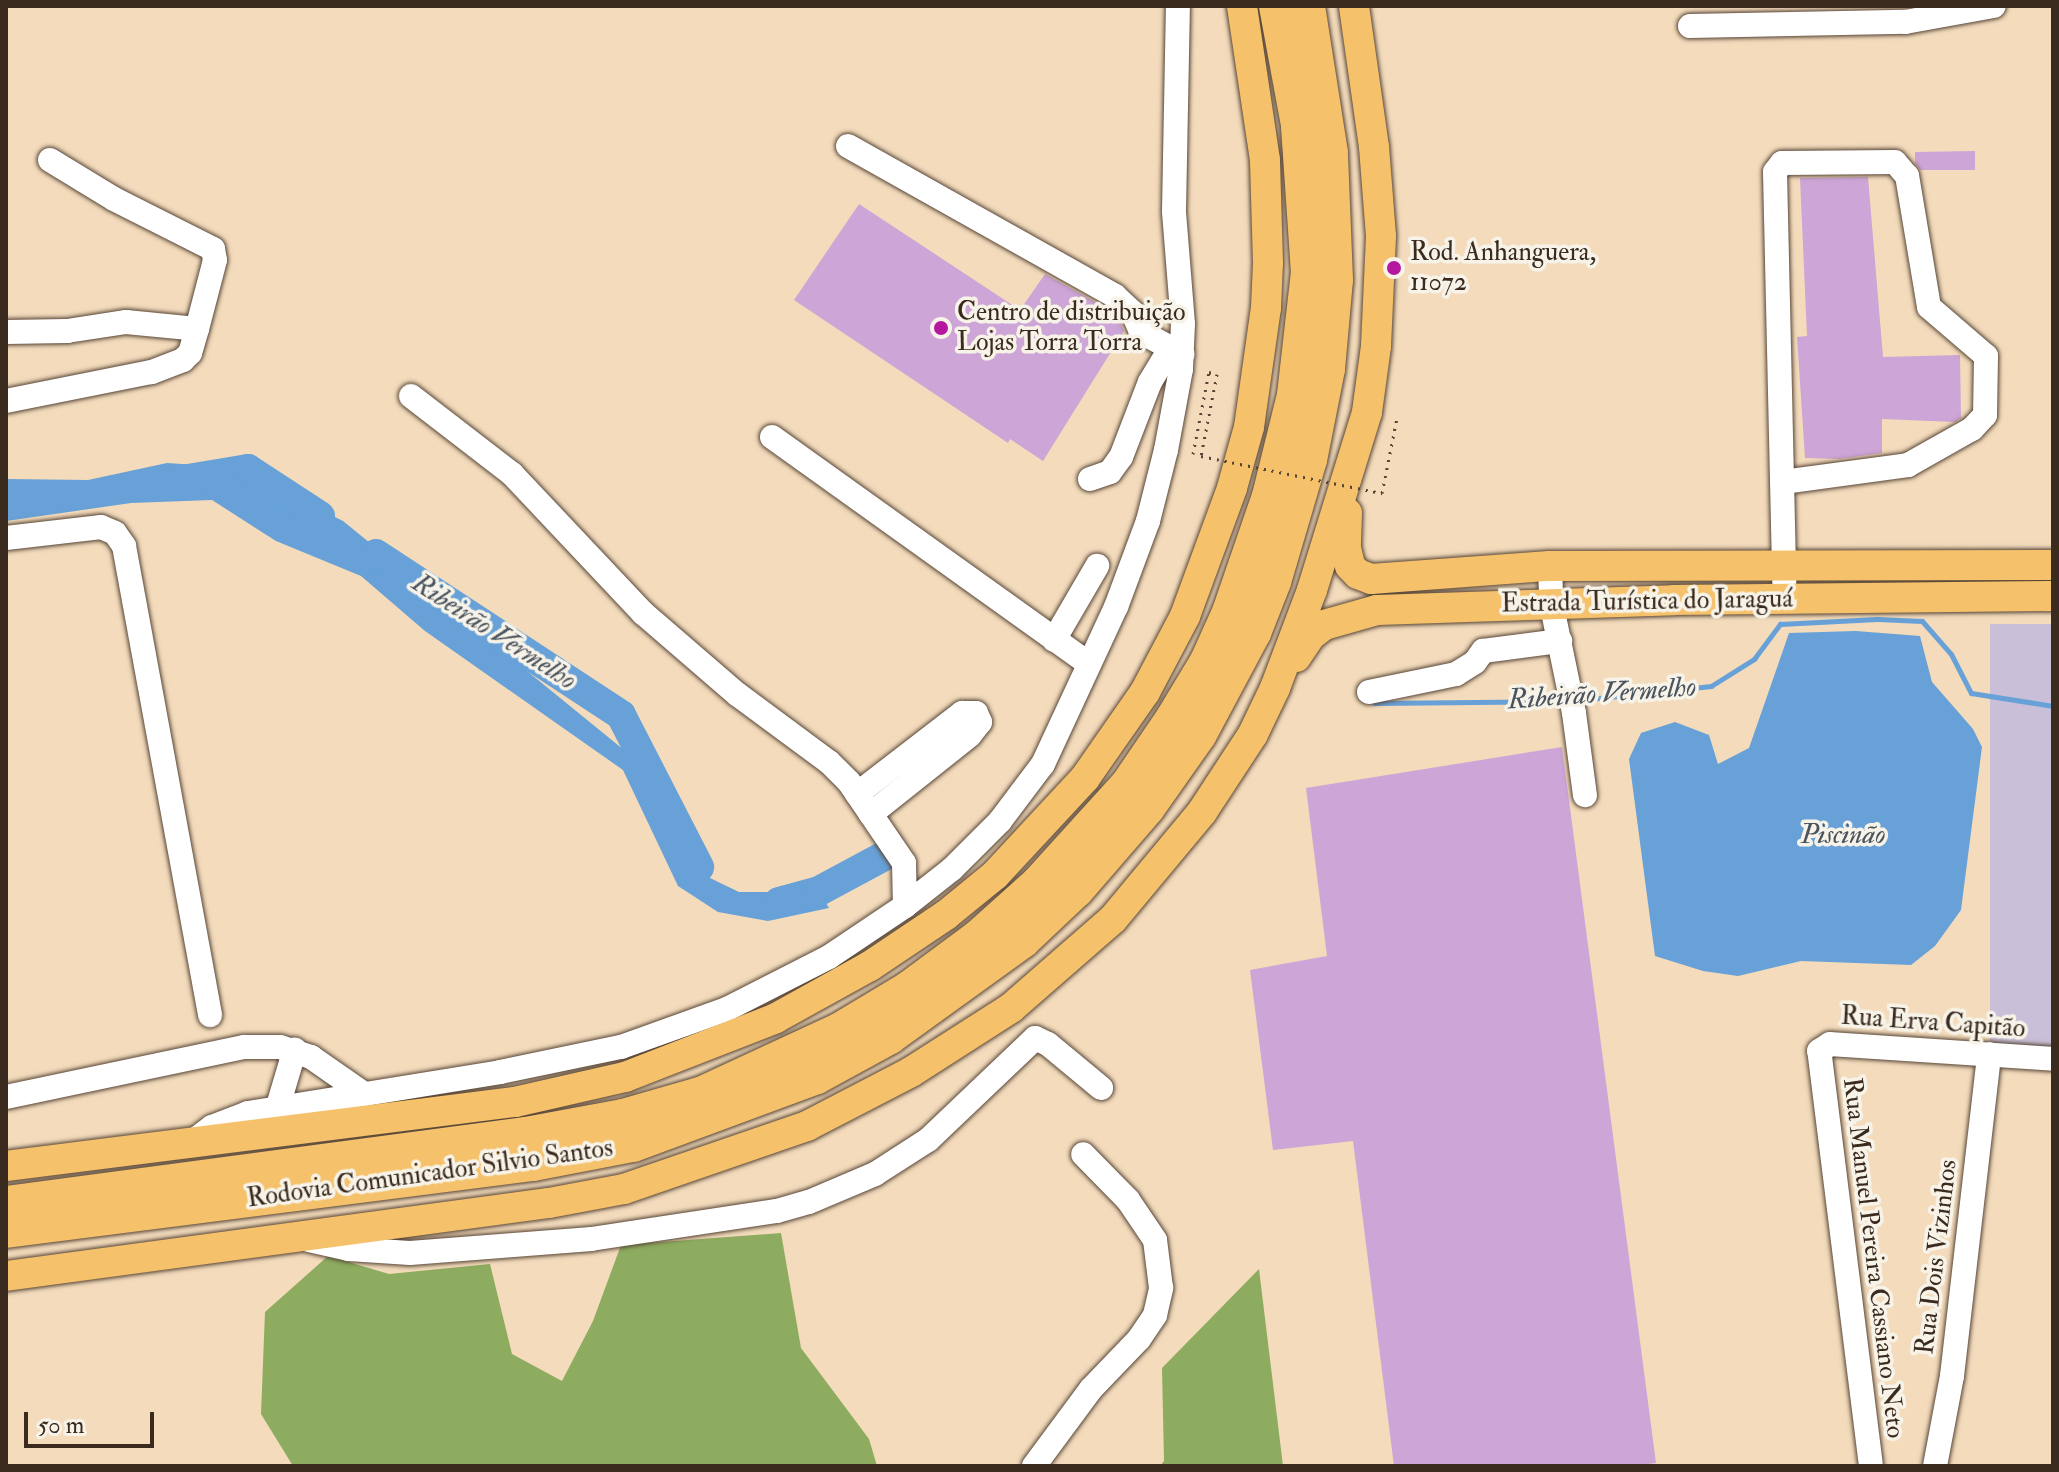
<!DOCTYPE html>
<meta charset="utf-8">
<style>
body{margin:0}
#map{position:relative;width:2059px;height:1472px;overflow:hidden;background:#f3dbbc;font-family:"IM FELL Double Pica",serif}
div>[style]{position:absolute}
[style*='--x']{left:calc(var(--x)*1px);top:calc(var(--y)*1px);width:calc(var(--w)*1px);rotate:calc(var(--a)*1deg)}
.industrial>*{inset:0;background:#c9bfd8;transform-origin:0 0}
.forest>*{inset:0;background:#8dac5f}
.water>*{inset:0;background:#67a1d7}
.stream>*{height:5px;margin:-2.5px;padding:0 2.5px;transform-origin:2.5px;border-radius:2.5px;background:#67a1d7}
.river>*{height:30px;margin:-15px;padding:0 15px;transform-origin:15px;border-radius:15px;background:#67a1d7}
.building>*{inset:0;background:#cda5d6}
.roads{filter:drop-shadow(0 0 2px #574536) drop-shadow(0 0 2px #574536)}
.minor>*{height:24px;margin:-12px;padding:0 12px;transform-origin:12px;border-radius:12px;background:#fff}
.major>*{height:30px;margin:-15px;padding:0 15px;transform-origin:15px;border-radius:15px;background:#f5c16b}
.highway>*{height:34px;margin:-17px;padding:0 17px;transform-origin:17px;border-radius:17px;background:#f5c16b}
.path-bridge>*{height:3px;margin-top:-1.5px;transform-origin:0;background:repeating-linear-gradient(90deg,#574536 0 2px,transparent 0 8px)}
.dots>*{width:22px;height:22px;translate:-50% -50%;box-sizing:border-box;border:4px solid #f7f3e8;border-radius:50%}
span{translate:-50% -50%;white-space:nowrap;text-align:center;line-height:1.15;-webkit-text-stroke:7px #f7f3e8;paint-order:stroke}
.poi-label{font-size:26px;color:#3b2a1e}
.left{translate:0 -50%;text-align:left}
.street-label{font-size:26px;color:#3b2a1e}
.water-label{font-size:28px;color:#4a545f;font-style:italic}
.frame{position:absolute;inset:0;border:8px solid #3b2a1e;pointer-events:none}
.scale{position:absolute;left:24px;top:1412px;width:130px;height:36px;box-sizing:border-box;border:4px solid #3b2a1e;border-top:0;padding-left:10px;font-size:24px;line-height:28px;white-space:nowrap;color:#3b2a1e;-webkit-text-stroke:6px #f7f3e8;paint-order:stroke}
</style>
<div id="map">
<div class="industrial">
<i style="left:2053px;top:624px;width:428px;height:63px;rotate:90deg"></i>
</div>
<div class="forest">
<i style="clip-path:polygon(781px 1233px,801px 1348px,869px 1439px,877px 1466px,293px 1466px,261px 1414px,265px 1312px,328px 1256px,389px 1274px,490px 1264px,512px 1354px,562px 1381px,593px 1321px,621px 1245px)"></i>
<i style="clip-path:polygon(1259px 1269px,1283px 1466px,1160px 1466px,1164px 1461px,1162px 1368px)"></i>
</div>
<div class="water">
<i style="clip-path:polygon(167px 463px,196px 465px,297px 498px,343px 521px,635px 759px,710px 878px,739px 892px,772px 892px,812px 880px,829px 908px,768px 921px,718px 912px,678px 886px,623px 770px,425px 631px,361px 576px,276px 541px,212px 500px,131px 503px,6px 521px,6px 479px,88px 480px)"></i>
<i style="clip-path:polygon(1856px 631px,1920px 636px,1932px 682px,1973px 729px,1982px 747px,1961px 910px,1935px 946px,1911px 965px,1801px 961px,1738px 976px,1703px 971px,1655px 956px,1629px 759px,1641px 733px,1675px 722px,1709px 735px,1718px 764px,1749px 748px,1789px 633px)"></i>
</div>
<div class="stream">
<i style="--x:1580;--y:700;--w:132;--a:-6.1"></i>
<i style="--x:1711;--y:686;--w:51;--a:-32.1"></i>
<i style="--x:1754;--y:659;--w:44;--a:-53.4"></i>
<i style="--x:1780;--y:624;--w:97;--a:-3"></i>
<i style="--x:1877;--y:619;--w:45;--a:2.5"></i>
<i style="--x:1922;--y:621;--w:44;--a:48.7"></i>
<i style="--x:1951;--y:654;--w:44;--a:62.9"></i>
<i style="--x:1971;--y:693;--w:83;--a:9"></i>
<i style="--x:1374;--y:703;--w:192;--a:-0.6"></i>
</div>
<div class="river">
<i style="--x:182;--y:480;--w:67;--a:-9.5"></i>
<i style="--x:248;--y:469;--w:86;--a:33.1"></i>
<i style="--x:376;--y:554;--w:293;--a:33.3"></i>
<i style="--x:621;--y:715;--w:171;--a:62.8"></i>
<i style="--x:779;--y:902;--w:41;--a:-15.4"></i>
<i style="--x:819;--y:891;--w:76;--a:-28.2"></i>
</div>
<div class="building">
<i style="clip-path:polygon(1975px 151px,1975px 170px,1920px 170px,1915px 163px,1915px 152px)"></i>
<i style="clip-path:polygon(1868px 177px,1883px 357px,1960px 355px,1961px 418px,1955px 422px,1882px 419px,1882px 453px,1839px 459px,1805px 458px,1797px 337px,1807px 336px,1800px 178px)"></i>
<i style="clip-path:polygon(859px 204px,1020px 310px,1045px 274px,1106px 308px,1120px 322px,1124px 331px,1043px 461px,1010px 439px,1008px 443px,794px 300px)"></i>
<i style="clip-path:polygon(1562px 747px,1656px 1463px,1632px 1466px,1394px 1466px,1353px 1141px,1273px 1150px,1250px 970px,1327px 956px,1306px 788px)"></i>
</div>
<div class="roads">
<div class="minor">
<i style="--x:1690;--y:26;--w:215;--a:-1.1"></i>
<i style="--x:1905;--y:22;--w:90;--a:-10.2"></i>
<i style="--x:848;--y:146;--w:306;--a:29.3"></i>
<i style="--x:1115;--y:296;--w:25;--a:43"></i>
<i style="--x:1133;--y:313;--w:21;--a:67"></i>
<i style="--x:1141;--y:332;--w:47;--a:28.2"></i>
<i style="--x:50;--y:160;--w:75;--a:31.4"></i>
<i style="--x:114;--y:199;--w:111;--a:26.8"></i>
<i style="--x:213;--y:249;--w:11;--a:80"></i>
<i style="--x:215;--y:260;--w:71;--a:104.6"></i>
<i style="--x:6;--y:332;--w:61;--a:-0.9"></i>
<i style="--x:67;--y:331;--w:60;--a:-8.7"></i>
<i style="--x:126;--y:322;--w:71;--a:5.6"></i>
<i style="--x:197;--y:329;--w:25;--a:106"></i>
<i style="--x:190;--y:353;--w:10;--a:135"></i>
<i style="--x:183;--y:360;--w:34;--a:159"></i>
<i style="--x:151;--y:372;--w:148;--a:168.7"></i>
<i style="--x:411;--y:396;--w:128;--a:37.7"></i>
<i style="--x:512;--y:474;--w:191;--a:46.7"></i>
<i style="--x:643;--y:613;--w:124;--a:40.8"></i>
<i style="--x:737;--y:694;--w:114;--a:36.5"></i>
<i style="--x:829;--y:762;--w:28;--a:45"></i>
<i style="--x:849;--y:782;--w:98;--a:55.8"></i>
<i style="--x:904;--y:863;--w:43;--a:88.7"></i>
<i style="--x:772;--y:437;--w:390;--a:35.6"></i>
<i style="--x:1090;--y:479;--w:21;--a:-19"></i>
<i style="--x:1110;--y:472;--w:19;--a:-54"></i>
<i style="--x:1121;--y:457;--w:80;--a:-68.9"></i>
<i style="--x:1150;--y:382;--w:39;--a:-59"></i>
<i style="--x:1783;--y:482;--w:126;--a:-7.7"></i>
<i style="--x:1908;--y:465;--w:73;--a:-29.4"></i>
<i style="--x:1972;--y:429;--w:19;--a:-47"></i>
<i style="--x:1985;--y:415;--w:59;--a:-89"></i>
<i style="--x:1986;--y:356;--w:75;--a:-139.3"></i>
<i style="--x:1929;--y:307;--w:133;--a:-99.5"></i>
<i style="--x:1907;--y:176;--w:18;--a:-131"></i>
<i style="--x:1895;--y:162;--w:113;--a:179.5"></i>
<i style="--x:1782;--y:163;--w:11;--a:128"></i>
<i style="--x:1775;--y:172;--w:410;--a:88.7"></i>
<i style="--x:6;--y:538;--w:96;--a:-6.6"></i>
<i style="--x:101;--y:527;--w:15;--a:23"></i>
<i style="--x:115;--y:533;--w:16;--a:55"></i>
<i style="--x:124;--y:546;--w:477;--a:79.6"></i>
<i style="--x:1550;--y:566;--w:36;--a:88"></i>
<i style="--x:1551;--y:602;--w:113;--a:78.3"></i>
<i style="--x:1574;--y:713;--w:83;--a:82.4"></i>
<i style="--x:1054;--y:640;--w:86;--a:-59.8"></i>
<i style="--x:1369;--y:692;--w:89;--a:-11.7"></i>
<i style="--x:1456;--y:674;--w:22;--a:-32"></i>
<i style="--x:1475;--y:662;--w:14;--a:-54"></i>
<i style="--x:1483;--y:651;--w:78;--a:-7.4"></i>
<i style="--x:857;--y:794;--w:133;--a:-37.6"></i>
<i style="--x:962;--y:713;--w:14;--a:0"></i>
<i style="--x:976;--y:713;--w:10;--a:66"></i>
<i style="--x:980;--y:722;--w:16;--a:128"></i>
<i style="--x:970;--y:735;--w:127;--a:141.4"></i>
<i style="--x:6;--y:1097;--w:243;--a:-11.9"></i>
<i style="--x:244;--y:1047;--w:36;--a:0"></i>
<i style="--x:280;--y:1047;--w:33;--a:18"></i>
<i style="--x:311;--y:1057;--w:65;--a:34.9"></i>
<i style="--x:278;--y:1106;--w:59;--a:-73.4"></i>
<i style="--x:192;--y:1142;--w:25;--a:-37"></i>
<i style="--x:212;--y:1127;--w:39;--a:-21"></i>
<i style="--x:248;--y:1113;--w:255;--a:-9.2"></i>
<i style="--x:500;--y:1072;--w:124;--a:-11.7"></i>
<i style="--x:621;--y:1047;--w:113;--a:-19.7"></i>
<i style="--x:727;--y:1009;--w:114;--a:-27"></i>
<i style="--x:829;--y:957;--w:92;--a:-33.9"></i>
<i style="--x:905;--y:906;--w:60;--a:-38.2"></i>
<i style="--x:952;--y:869;--w:68;--a:-45"></i>
<i style="--x:1000;--y:821;--w:71;--a:-53"></i>
<i style="--x:1043;--y:764;--w:173;--a:-65.1"></i>
<i style="--x:1116;--y:607;--w:92;--a:-69.6"></i>
<i style="--x:1148;--y:521;--w:73;--a:-75.8"></i>
<i style="--x:1166;--y:450;--w:82;--a:-79.5"></i>
<i style="--x:1181;--y:369;--w:45;--a:-87.5"></i>
<i style="--x:1183;--y:324;--w:113;--a:-94.6"></i>
<i style="--x:1174;--y:211;--w:205;--a:-88.9"></i>
<i style="--x:309;--y:1240;--w:41;--a:12.7"></i>
<i style="--x:349;--y:1249;--w:61;--a:3.8"></i>
<i style="--x:410;--y:1253;--w:182;--a:-4.4"></i>
<i style="--x:591;--y:1239;--w:188;--a:-8.6"></i>
<i style="--x:777;--y:1211;--w:33;--a:-16"></i>
<i style="--x:809;--y:1202;--w:72;--a:-23"></i>
<i style="--x:875;--y:1174;--w:63;--a:-32.7"></i>
<i style="--x:928;--y:1140;--w:148;--a:-43.6"></i>
<i style="--x:1035;--y:1038;--w:14;--a:25"></i>
<i style="--x:1048;--y:1044;--w:69;--a:39.7"></i>
<i style="--x:1034;--y:1466;--w:96;--a:-53.5"></i>
<i style="--x:1091;--y:1389;--w:69;--a:-46.2"></i>
<i style="--x:1139;--y:1339;--w:29;--a:-56"></i>
<i style="--x:1155;--y:1315;--w:28;--a:-77"></i>
<i style="--x:1161;--y:1288;--w:48;--a:-97.1"></i>
<i style="--x:1155;--y:1240;--w:48;--a:-124"></i>
<i style="--x:1128;--y:1200;--w:64;--a:-134.4"></i>
<i style="--x:1871;--y:1466;--w:418;--a:-97.1"></i>
<i style="--x:1819;--y:1051;--w:13;--a:-32"></i>
<i style="--x:1830;--y:1044;--w:224;--a:3.8"></i>
<i style="--x:1935;--y:1466;--w:92;--a:-79.3"></i>
<i style="--x:1952;--y:1376;--w:324;--a:-83.4"></i>
</div>
<div class="major">
<i style="--x:1347;--y:513;--w:35;--a:92"></i>
<i style="--x:1346;--y:548;--w:18;--a:77"></i>
<i style="--x:1350;--y:566;--w:11;--a:45"></i>
<i style="--x:1358;--y:574;--w:14;--a:21"></i>
<i style="--x:1371;--y:579;--w:179;--a:-4.2"></i>
<i style="--x:1550;--y:566;--w:503;--a:-0.11"></i>
<i style="--x:1296;--y:657;--w:25;--a:-56"></i>
<i style="--x:1310;--y:636;--w:18;--a:-38"></i>
<i style="--x:1324;--y:625;--w:55;--a:-15.8"></i>
<i style="--x:1377;--y:610;--w:297;--a:-1.9"></i>
<i style="--x:1674;--y:600;--w:379;--a:-0.6"></i>
<i style="--x:6;--y:1166;--w:513;--a:-7.17"></i>
<i style="--x:515;--y:1102;--w:113;--a:-12.8"></i>
<i style="--x:625;--y:1077;--w:162;--a:-21.3"></i>
<i style="--x:776;--y:1018;--w:107;--a:-29"></i>
<i style="--x:870;--y:966;--w:92;--a:-33.9"></i>
<i style="--x:946;--y:915;--w:63;--a:-39.2"></i>
<i style="--x:995;--y:875;--w:132;--a:-47.1"></i>
<i style="--x:1085;--y:778;--w:105;--a:-55.1"></i>
<i style="--x:1145;--y:692;--w:86;--a:-62.2"></i>
<i style="--x:1185;--y:616;--w:136;--a:-69.8"></i>
<i style="--x:1232;--y:488;--w:63;--a:-74.4"></i>
<i style="--x:1249;--y:427;--w:120;--a:-81.9"></i>
<i style="--x:1266;--y:308;--w:45;--a:-87.5"></i>
<i style="--x:1268;--y:263;--w:103;--a:-91.7"></i>
<i style="--x:1265;--y:160;--w:156;--a:-98.5"></i>
<i style="--x:6;--y:1276;--w:548;--a:-7.66"></i>
<i style="--x:549;--y:1203;--w:76;--a:-10.6"></i>
<i style="--x:624;--y:1189;--w:194;--a:-19"></i>
<i style="--x:807;--y:1126;--w:117;--a:-27.4"></i>
<i style="--x:911;--y:1072;--w:119;--a:-32.6"></i>
<i style="--x:1011;--y:1008;--w:135;--a:-41.1"></i>
<i style="--x:1113;--y:919;--w:139;--a:-50.2"></i>
<i style="--x:1202;--y:812;--w:93;--a:-56.8"></i>
<i style="--x:1253;--y:734;--w:51;--a:-64.4"></i>
<i style="--x:1275;--y:688;--w:105;--a:-69.3"></i>
<i style="--x:1312;--y:590;--w:186;--a:-72.8"></i>
<i style="--x:1367;--y:412;--w:67;--a:-82.2"></i>
<i style="--x:1376;--y:346;--w:110;--a:-87.4"></i>
<i style="--x:1381;--y:236;--w:89;--a:-94.5"></i>
<i style="--x:1374;--y:147;--w:142;--a:-98.1"></i>
</div>
<div class="highway">
<i style="--x:6;--y:1203;--w:525;--a:-7.56"></i>
<i style="--x:526;--y:1134;--w:99;--a:-10.5"></i>
<i style="--x:623;--y:1116;--w:83;--a:-16"></i>
<i style="--x:703;--y:1093;--w:150;--a:-24.9"></i>
<i style="--x:839;--y:1030;--w:82;--a:-31"></i>
<i style="--x:909;--y:988;--w:87;--a:-36.6"></i>
<i style="--x:979;--y:936;--w:79;--a:-41.9"></i>
<i style="--x:1038;--y:883;--w:132;--a:-47.8"></i>
<i style="--x:1127;--y:785;--w:80;--a:-55.7"></i>
<i style="--x:1172;--y:719;--w:68;--a:-58.9"></i>
<i style="--x:1207;--y:661;--w:54;--a:-65.8"></i>
<i style="--x:1229;--y:612;--w:123;--a:-71"></i>
<i style="--x:1269;--y:496;--w:104;--a:-76.1"></i>
<i style="--x:1294;--y:395;--w:123;--a:-83.5"></i>
<i style="--x:1308;--y:273;--w:148;--a:-93.9"></i>
<i style="--x:1298;--y:125;--w:121;--a:-100.5"></i>
<i style="--x:6;--y:1231;--w:531;--a:-7.25"></i>
<i style="--x:533;--y:1164;--w:102;--a:-10.8"></i>
<i style="--x:633;--y:1145;--w:196;--a:-20.3"></i>
<i style="--x:817;--y:1077;--w:83;--a:-28.7"></i>
<i style="--x:890;--y:1037;--w:164;--a:-35.8"></i>
<i style="--x:1023;--y:941;--w:74;--a:-43.4"></i>
<i style="--x:1077;--y:890;--w:108;--a:-49.1"></i>
<i style="--x:1148;--y:808;--w:90;--a:-54.9"></i>
<i style="--x:1200;--y:734;--w:115;--a:-61.9"></i>
<i style="--x:1254;--y:633;--w:55;--a:-68.6"></i>
<i style="--x:1274;--y:582;--w:127;--a:-73.6"></i>
<i style="--x:1310;--y:460;--w:93;--a:-78.8"></i>
<i style="--x:1328;--y:369;--w:89;--a:-84.9"></i>
<i style="--x:1336;--y:280;--w:127;--a:-92.3"></i>
<i style="--x:1331;--y:153;--w:149;--a:-98.9"></i>
</div>
</div>
<div class="path-bridge">
<i style="--x:1193;--y:454;--w:84;--a:-79"></i>
<i style="--x:1209;--y:372;--w:8;--a:14"></i>
<i style="--x:1217;--y:374;--w:84;--a:101"></i>
<i style="--x:1201;--y:456;--w:185;--a:11.6"></i>
<i style="--x:1382;--y:493;--w:76;--a:-78.7"></i>
</div>
<div class="dots">
<i style="left:1394px;top:268px;background:#b5179e"></i>
<i style="left:941px;top:328px;background:#b5179e"></i>
</div>
<div class="poi-label">
<span class="left" style="left:1410px;top:268px">Rod. Anhanguera,<br>11072</span>
<span class="left" style="left:957px;top:328px">Centro de distribuição<br>Lojas Torra Torra</span>
</div>
<div class="street-label">
<span style="left:1647px;top:602px;rotate:-1deg">Estrada Turística do Jaraguá</span>
<span style="left:1933px;top:1023px;rotate:4deg">Rua Erva Capitão</span>
<span style="left:430px;top:1174px;rotate:-8deg">Rodovia Comunicador Silvio Santos</span>
<span style="left:1937px;top:1257px;rotate:-83deg">Rua Dois Vizinhos</span>
<span style="left:1873px;top:1258px;rotate:83deg">Rua Manuel Pereira Cassiano Neto</span>
</div>
<div class="water-label">
<span style="left:494px;top:632px;rotate:33deg">Ribeirão Vermelho</span>
<span style="left:1602px;top:694px;rotate:-4deg">Ribeirão Vermelho</span>
<span style="left:1843px;top:835px">Piscinão</span>
</div>
<div class="frame"></div>
<div class="scale">50 m</div>
</div>
